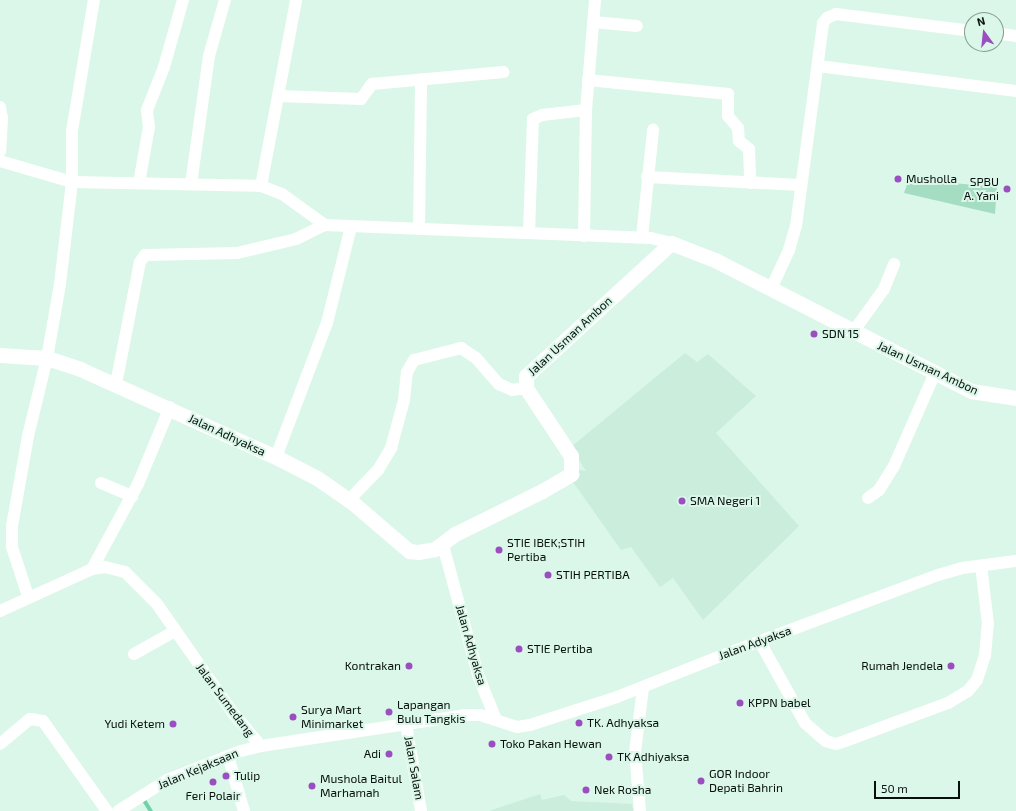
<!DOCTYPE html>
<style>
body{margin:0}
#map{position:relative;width:1016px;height:811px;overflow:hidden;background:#dbf7e9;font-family:"Exo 2",sans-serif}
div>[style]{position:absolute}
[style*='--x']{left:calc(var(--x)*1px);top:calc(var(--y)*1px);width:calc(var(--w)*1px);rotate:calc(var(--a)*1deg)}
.built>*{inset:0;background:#caeddc}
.green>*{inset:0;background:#a5ddc2}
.stream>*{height:3.5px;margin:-1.75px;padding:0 1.75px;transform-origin:1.75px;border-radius:1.75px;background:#70d2a8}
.minor>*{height:12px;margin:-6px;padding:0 6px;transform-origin:6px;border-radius:6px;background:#fff}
.tertiary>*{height:15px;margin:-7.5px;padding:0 7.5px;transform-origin:7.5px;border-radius:7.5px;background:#fff}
.dots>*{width:11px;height:11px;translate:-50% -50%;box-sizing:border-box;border:2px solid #dbf7e9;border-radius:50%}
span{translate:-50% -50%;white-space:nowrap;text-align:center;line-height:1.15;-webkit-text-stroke:4px #dbf7e9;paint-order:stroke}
.poi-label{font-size:12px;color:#07100c}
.left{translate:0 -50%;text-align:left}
.right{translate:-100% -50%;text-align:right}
.street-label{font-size:12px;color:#07100c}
.north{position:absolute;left:964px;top:12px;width:40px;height:40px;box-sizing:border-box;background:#dbf7e9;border:1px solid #869b91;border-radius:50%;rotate:345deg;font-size:11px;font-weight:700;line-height:16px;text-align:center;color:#07100c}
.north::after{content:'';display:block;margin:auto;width:14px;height:18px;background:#9b4ebf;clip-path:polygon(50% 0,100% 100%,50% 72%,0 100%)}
.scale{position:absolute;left:874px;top:781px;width:86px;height:18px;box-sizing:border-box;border:2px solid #07100c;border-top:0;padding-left:5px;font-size:12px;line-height:14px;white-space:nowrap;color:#07100c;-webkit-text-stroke:3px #dbf7e9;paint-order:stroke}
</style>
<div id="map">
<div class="built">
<i style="clip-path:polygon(685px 353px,697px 362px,708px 354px,756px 396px,716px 433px,799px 526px,703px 620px,673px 578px,660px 587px,631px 547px,621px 550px,573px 482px,573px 469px,586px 471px,571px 447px)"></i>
<i style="clip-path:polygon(540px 794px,542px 800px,564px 795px,571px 801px,632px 804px,633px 811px,489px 811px)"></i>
</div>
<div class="green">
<i style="clip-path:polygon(909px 179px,997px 187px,995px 214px,904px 193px)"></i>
</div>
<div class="stream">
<i style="--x:143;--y:798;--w:15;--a:58"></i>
</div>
<div class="minor">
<i style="--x:593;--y:22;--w:44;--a:5.2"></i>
<i style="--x:996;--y:33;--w:20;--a:9"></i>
<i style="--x:818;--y:66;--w:200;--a:7.2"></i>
<i style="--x:588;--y:80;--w:141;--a:5.7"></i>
<i style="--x:728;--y:94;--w:22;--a:90"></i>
<i style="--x:728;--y:116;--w:16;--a:50"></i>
<i style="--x:738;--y:128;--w:13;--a:86"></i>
<i style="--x:739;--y:141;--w:13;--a:39"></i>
<i style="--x:749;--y:149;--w:34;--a:88"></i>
<i style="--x:278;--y:96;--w:83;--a:2.1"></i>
<i style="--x:361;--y:99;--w:19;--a:-54"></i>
<i style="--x:372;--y:84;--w:132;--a:-5.2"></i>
<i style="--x:0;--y:107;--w:11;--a:80"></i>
<i style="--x:2;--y:118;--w:33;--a:93"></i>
<i style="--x:0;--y:161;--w:75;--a:16.3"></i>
<i style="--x:72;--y:182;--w:51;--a:-90"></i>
<i style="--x:72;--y:131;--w:133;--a:-80.5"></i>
<i style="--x:647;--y:177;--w:153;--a:3"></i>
<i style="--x:139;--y:183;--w:57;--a:-79.9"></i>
<i style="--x:149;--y:127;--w:17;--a:-97"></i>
<i style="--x:147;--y:110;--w:46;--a:-68.4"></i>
<i style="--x:164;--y:67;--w:70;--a:-74.2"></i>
<i style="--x:191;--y:184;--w:129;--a:-82"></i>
<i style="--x:209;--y:56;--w:58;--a:-74.1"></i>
<i style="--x:261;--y:186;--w:189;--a:-79.3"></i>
<i style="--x:419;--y:229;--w:148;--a:-89.2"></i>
<i style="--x:529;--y:233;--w:114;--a:-88"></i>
<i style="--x:533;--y:119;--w:10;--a:-24"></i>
<i style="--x:542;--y:115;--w:44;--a:-6.5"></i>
<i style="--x:584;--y:236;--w:126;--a:-89.1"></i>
<i style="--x:586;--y:110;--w:110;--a:-85.3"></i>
<i style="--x:642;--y:237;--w:108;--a:-84.1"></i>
<i style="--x:771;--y:289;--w:43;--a:-65.2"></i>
<i style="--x:789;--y:250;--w:25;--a:-74"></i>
<i style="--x:796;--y:226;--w:205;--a:-82.4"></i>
<i style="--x:823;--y:23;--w:6;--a:-51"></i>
<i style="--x:827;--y:18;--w:10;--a:-24"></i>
<i style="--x:836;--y:14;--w:137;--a:7.1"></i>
<i style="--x:853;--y:332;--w:53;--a:-54.2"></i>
<i style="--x:884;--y:289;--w:27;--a:-68"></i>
<i style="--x:116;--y:384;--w:124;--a:-78.9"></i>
<i style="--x:140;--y:262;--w:9;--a:-54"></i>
<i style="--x:145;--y:255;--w:92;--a:-1.2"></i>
<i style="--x:237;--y:253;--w:61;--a:-13.3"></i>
<i style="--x:296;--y:239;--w:32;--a:-26"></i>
<i style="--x:276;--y:457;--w:143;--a:-69.2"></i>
<i style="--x:327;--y:323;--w:99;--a:-76"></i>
<i style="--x:101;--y:483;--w:34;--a:23"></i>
<i style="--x:868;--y:498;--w:14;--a:-36"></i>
<i style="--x:879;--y:490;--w:28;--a:-58"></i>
<i style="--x:894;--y:466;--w:102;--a:-66.2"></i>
<i style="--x:349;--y:500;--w:42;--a:-46"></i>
<i style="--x:378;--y:470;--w:26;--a:-59"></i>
<i style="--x:391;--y:448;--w:50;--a:-74.8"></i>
<i style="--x:404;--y:400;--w:28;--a:-84"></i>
<i style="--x:407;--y:372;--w:14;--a:-60"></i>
<i style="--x:414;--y:360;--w:49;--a:-14.3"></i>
<i style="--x:461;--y:348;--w:18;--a:34"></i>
<i style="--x:476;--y:358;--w:35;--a:49"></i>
<i style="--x:499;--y:384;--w:14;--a:25"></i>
<i style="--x:512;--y:390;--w:14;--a:-8"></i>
<i style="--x:443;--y:545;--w:135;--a:74.9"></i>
<i style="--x:478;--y:675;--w:48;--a:68.2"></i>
<i style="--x:92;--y:569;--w:97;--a:-61.6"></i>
<i style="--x:138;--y:484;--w:83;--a:-67.4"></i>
<i style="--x:28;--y:596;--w:52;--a:-108.1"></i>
<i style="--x:12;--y:547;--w:21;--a:-90"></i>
<i style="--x:12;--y:526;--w:91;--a:-79.9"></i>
<i style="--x:28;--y:436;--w:80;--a:-76.3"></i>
<i style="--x:47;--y:358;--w:75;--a:-80"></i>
<i style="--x:60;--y:284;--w:103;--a:-83.3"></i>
<i style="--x:72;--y:182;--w:189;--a:1.2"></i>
<i style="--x:261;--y:186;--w:22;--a:21"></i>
<i style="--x:282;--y:194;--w:53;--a:35.8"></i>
<i style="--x:325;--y:225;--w:326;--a:2.3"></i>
<i style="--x:651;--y:238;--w:21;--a:14"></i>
<i style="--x:0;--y:611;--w:101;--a:-24.5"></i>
<i style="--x:92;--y:569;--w:13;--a:-9"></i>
<i style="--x:105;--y:567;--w:21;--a:14"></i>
<i style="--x:125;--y:572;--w:45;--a:45"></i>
<i style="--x:157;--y:604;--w:133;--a:55.1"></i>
<i style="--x:233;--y:713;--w:43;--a:49.7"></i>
<i style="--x:261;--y:746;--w:206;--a:-8.6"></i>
<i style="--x:465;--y:715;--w:15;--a:0"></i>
<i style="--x:480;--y:715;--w:39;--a:18"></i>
<i style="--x:517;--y:727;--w:13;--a:-9"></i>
<i style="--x:530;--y:725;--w:91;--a:-17.8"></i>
<i style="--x:617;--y:697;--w:114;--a:-21.6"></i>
<i style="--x:723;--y:655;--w:229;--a:-20.4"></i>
<i style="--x:938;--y:575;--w:25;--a:-16"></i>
<i style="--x:962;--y:568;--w:54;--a:-7.4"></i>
<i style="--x:760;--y:642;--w:93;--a:60.9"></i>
<i style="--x:805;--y:723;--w:28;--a:41"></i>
<i style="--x:826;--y:741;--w:10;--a:17"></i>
<i style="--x:836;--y:744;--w:9;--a:-18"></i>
<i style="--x:845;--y:741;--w:110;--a:-20.3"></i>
<i style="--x:948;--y:703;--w:23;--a:-31"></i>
<i style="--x:968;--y:691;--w:14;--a:-51"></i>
<i style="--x:977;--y:680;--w:25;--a:-72"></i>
<i style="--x:985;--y:656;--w:32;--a:-85"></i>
<i style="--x:988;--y:624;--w:59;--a:-96.8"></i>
<i style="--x:134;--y:654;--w:47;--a:-29.3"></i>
<i style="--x:406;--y:724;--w:88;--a:80.2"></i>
<i style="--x:0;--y:744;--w:39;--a:-40"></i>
<i style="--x:30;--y:719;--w:13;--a:9"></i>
<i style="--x:43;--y:721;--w:110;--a:54.6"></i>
<i style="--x:228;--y:756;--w:57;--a:73.8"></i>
<i style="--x:118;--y:811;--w:58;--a:-32.3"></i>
<i style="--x:167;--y:780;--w:79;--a:-21.4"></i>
<i style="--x:241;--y:751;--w:21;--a:-14"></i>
<i style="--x:640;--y:811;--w:59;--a:-94.8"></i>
<i style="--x:635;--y:752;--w:64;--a:-82.9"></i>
</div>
<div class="tertiary">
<i style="--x:0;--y:355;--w:47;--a:3.7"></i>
<i style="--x:47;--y:358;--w:35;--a:18"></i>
<i style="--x:80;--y:369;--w:215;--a:24.2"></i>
<i style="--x:276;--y:457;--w:46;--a:27.1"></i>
<i style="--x:317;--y:478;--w:44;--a:34.8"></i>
<i style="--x:353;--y:503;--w:74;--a:40.6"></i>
<i style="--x:409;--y:551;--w:9;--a:6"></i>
<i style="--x:418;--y:552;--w:17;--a:-10"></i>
<i style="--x:435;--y:549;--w:25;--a:-37"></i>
<i style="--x:455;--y:534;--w:97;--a:-26.3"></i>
<i style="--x:542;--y:491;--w:34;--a:-30"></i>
<i style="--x:571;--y:474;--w:18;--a:-90"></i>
<i style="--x:571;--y:456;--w:82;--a:-123.5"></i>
<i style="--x:526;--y:388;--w:12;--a:-90"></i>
<i style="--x:526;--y:376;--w:197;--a:-42.5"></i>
<i style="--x:671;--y:243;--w:47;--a:21.1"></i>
<i style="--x:715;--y:260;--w:288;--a:27.1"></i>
<i style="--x:971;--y:391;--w:46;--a:8.8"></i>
</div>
<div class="dots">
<i style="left:898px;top:179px;background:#9b4ebf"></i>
<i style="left:1007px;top:189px;background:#9b4ebf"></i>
<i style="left:814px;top:334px;background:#9b4ebf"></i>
<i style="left:682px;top:501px;background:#9b4ebf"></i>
<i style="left:499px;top:550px;background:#9b4ebf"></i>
<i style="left:548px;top:575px;background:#9b4ebf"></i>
<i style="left:519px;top:649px;background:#9b4ebf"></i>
<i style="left:409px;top:666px;background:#9b4ebf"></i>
<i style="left:951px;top:666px;background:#9b4ebf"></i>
<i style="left:740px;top:703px;background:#9b4ebf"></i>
<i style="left:389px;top:712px;background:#9b4ebf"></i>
<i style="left:293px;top:717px;background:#9b4ebf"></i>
<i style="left:579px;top:723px;background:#9b4ebf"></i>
<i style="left:173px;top:724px;background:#9b4ebf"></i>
<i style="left:492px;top:744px;background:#9b4ebf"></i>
<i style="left:389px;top:754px;background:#9b4ebf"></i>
<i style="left:609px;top:757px;background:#9b4ebf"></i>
<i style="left:226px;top:776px;background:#9b4ebf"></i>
<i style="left:701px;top:781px;background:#9b4ebf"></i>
<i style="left:213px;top:782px;background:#9b4ebf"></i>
<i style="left:312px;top:786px;background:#9b4ebf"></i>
<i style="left:586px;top:790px;background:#9b4ebf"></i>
</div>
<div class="poi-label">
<span class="left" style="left:906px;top:179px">Musholla</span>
<span class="right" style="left:999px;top:189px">SPBU<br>A. Yani</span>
<span class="left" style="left:822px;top:334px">SDN 15</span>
<span class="left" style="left:690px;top:501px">SMA Negeri 1</span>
<span class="left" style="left:507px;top:550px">STIE IBEK;STIH<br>Pertiba</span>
<span class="left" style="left:556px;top:575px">STIH PERTIBA</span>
<span class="left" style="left:527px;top:649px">STIE Pertiba</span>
<span class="right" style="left:401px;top:666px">Kontrakan</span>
<span class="right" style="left:943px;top:666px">Rumah Jendela</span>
<span class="left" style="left:748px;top:703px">KPPN babel</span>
<span class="left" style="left:397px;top:712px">Lapangan<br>Bulu Tangkis</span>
<span class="left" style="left:301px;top:717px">Surya Mart<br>Minimarket</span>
<span class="left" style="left:587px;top:723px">TK. Adhyaksa</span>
<span class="right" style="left:165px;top:724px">Yudi Ketem</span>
<span class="left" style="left:500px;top:744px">Toko Pakan Hewan</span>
<span class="right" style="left:381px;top:754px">Adi</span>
<span class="left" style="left:617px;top:757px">TK Adhiyaksa</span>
<span class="left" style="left:709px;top:781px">GOR Indoor<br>Depati Bahrin</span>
<span class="left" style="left:234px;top:776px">Tulip</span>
<span class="left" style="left:320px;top:786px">Mushola Baitul<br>Marhamah</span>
<span class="left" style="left:594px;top:790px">Nek Rosha</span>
<span style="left:213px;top:796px">Feri Polair</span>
</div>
<div class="street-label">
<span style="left:570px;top:336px;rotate:-43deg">Jalan Usman Ambon</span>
<span style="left:928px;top:368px;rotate:25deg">Jalan Usman Ambon</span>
<span style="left:227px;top:435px;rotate:25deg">Jalan Adhyaksa</span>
<span style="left:755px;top:643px;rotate:-20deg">Jalan Adyaksa</span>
<span style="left:471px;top:645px;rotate:74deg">Jalan Adhyaksa</span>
<span style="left:225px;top:700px;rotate:53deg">Jalan Sumedang</span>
<span style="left:414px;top:768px;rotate:80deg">Jalan Salam</span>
<span style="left:198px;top:769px;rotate:-23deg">Jalan Kejaksaan</span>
</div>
<div class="north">N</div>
<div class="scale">50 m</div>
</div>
